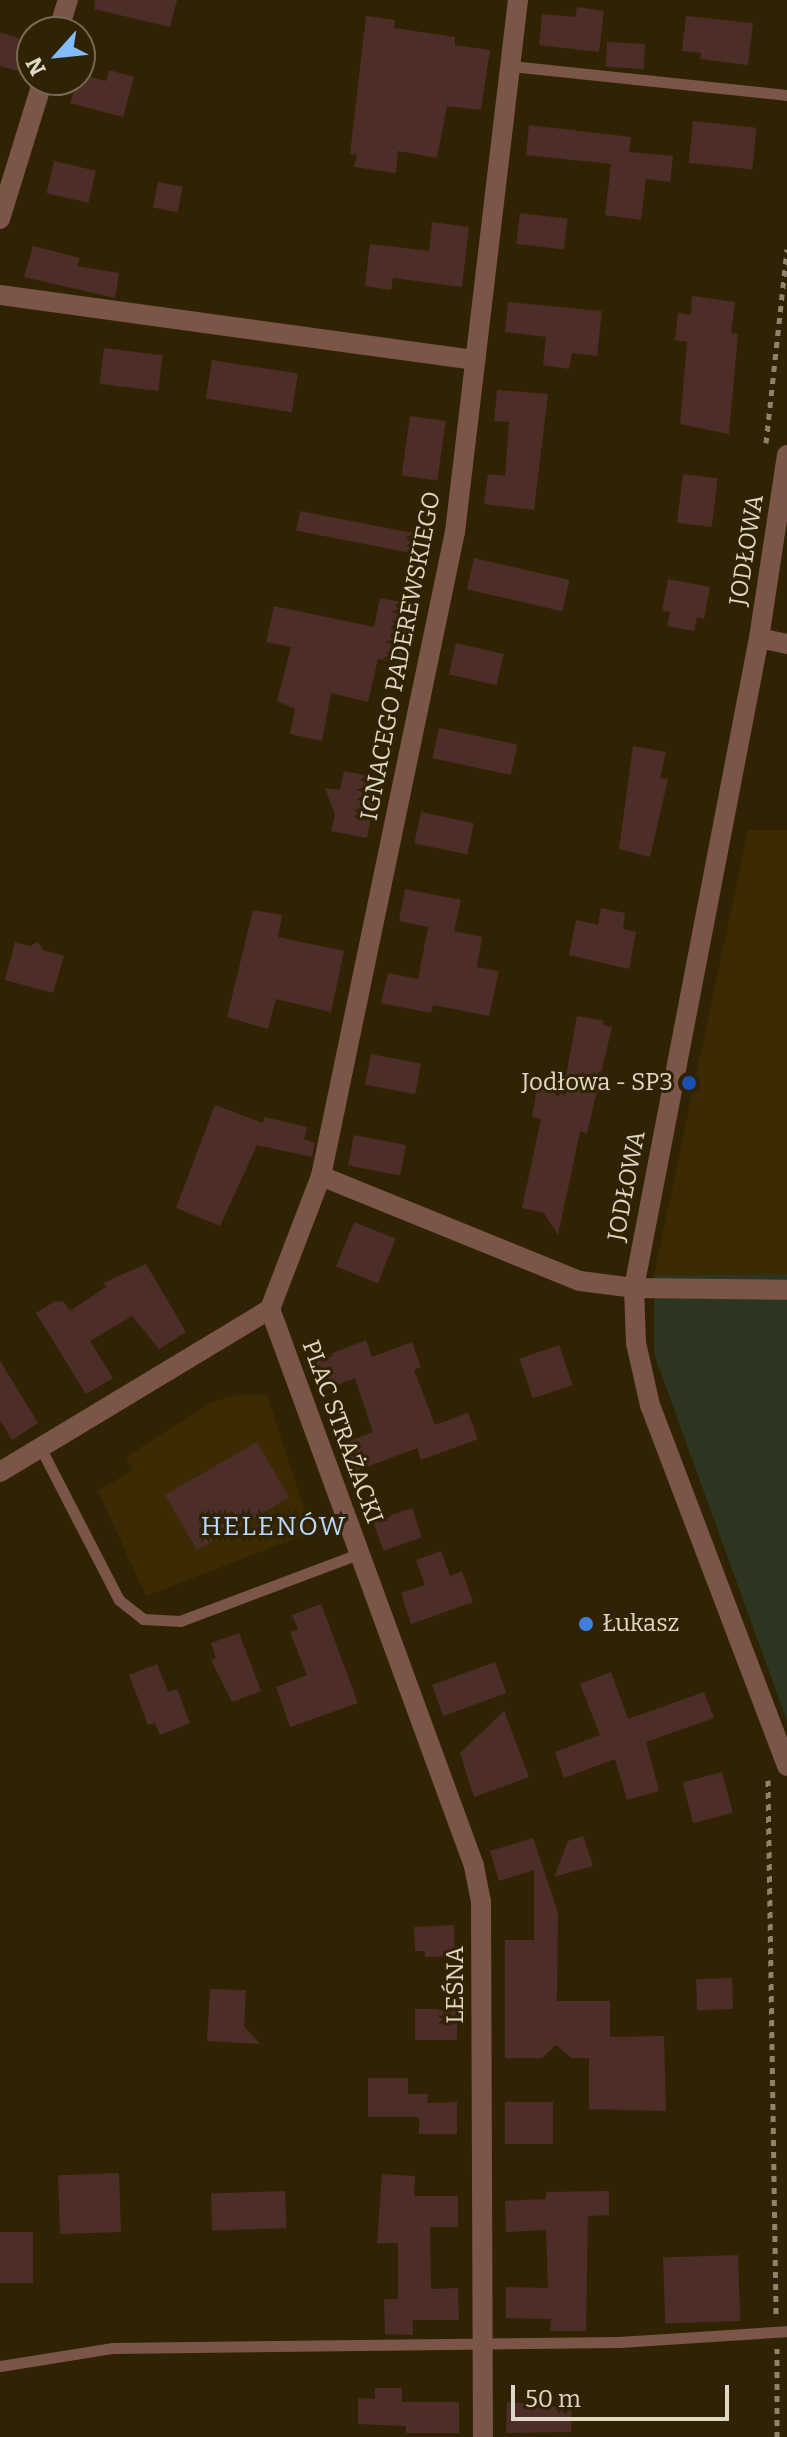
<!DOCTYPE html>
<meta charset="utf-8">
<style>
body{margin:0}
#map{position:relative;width:787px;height:2437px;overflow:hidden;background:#302304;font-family:Bitter,serif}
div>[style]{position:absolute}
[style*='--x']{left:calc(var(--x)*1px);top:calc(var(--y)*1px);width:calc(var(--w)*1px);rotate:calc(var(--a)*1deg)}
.built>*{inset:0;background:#3c2b02}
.green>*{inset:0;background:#2c351f}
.building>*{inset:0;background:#4d2d27;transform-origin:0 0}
.path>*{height:5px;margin-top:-2.5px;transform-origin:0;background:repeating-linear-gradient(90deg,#8e836b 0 6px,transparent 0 12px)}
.service>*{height:11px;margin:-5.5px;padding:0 5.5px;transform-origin:5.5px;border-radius:5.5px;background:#7c5549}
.minor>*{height:20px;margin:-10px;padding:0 10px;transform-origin:10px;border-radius:10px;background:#7c5549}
.dots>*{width:22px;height:22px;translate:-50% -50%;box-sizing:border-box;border:4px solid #302304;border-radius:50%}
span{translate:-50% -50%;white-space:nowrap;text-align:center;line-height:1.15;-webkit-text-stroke:6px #302304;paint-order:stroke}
.street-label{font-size:24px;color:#e0d8c6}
.poi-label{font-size:24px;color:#e0d8c6}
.right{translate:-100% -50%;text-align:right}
.left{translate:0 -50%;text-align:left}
.neighbourhood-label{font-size:26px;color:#b9d9fd;letter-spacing:2px}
.north{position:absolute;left:16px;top:16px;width:80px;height:80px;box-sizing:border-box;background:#302304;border:2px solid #766b52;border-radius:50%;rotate:243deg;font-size:22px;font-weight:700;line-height:32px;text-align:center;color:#e0d8c6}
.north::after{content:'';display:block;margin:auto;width:28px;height:36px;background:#82bcfa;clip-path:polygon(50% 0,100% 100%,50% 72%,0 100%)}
.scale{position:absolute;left:511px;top:2385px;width:218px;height:36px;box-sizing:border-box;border:4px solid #e0d8c6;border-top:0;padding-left:10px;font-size:24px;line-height:28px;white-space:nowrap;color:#e0d8c6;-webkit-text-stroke:6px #302304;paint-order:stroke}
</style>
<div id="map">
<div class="built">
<i style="clip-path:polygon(748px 830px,787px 830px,787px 1274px,654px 1275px)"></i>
<i style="clip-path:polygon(240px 1394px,267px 1395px,312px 1532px,146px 1596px,98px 1491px,133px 1470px,126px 1457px,210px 1403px)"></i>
</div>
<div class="green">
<i style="clip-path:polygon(787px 1274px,787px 1721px,654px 1354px,654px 1275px)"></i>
</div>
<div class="building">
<i style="clip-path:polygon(95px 0,177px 0,170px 27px,94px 9px)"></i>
<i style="clip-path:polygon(577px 7px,604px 11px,599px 52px,539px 45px,542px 14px,575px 17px)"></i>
<i style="clip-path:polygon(366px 16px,395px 20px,394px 28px,455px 37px,455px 45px,490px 50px,481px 110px,447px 106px,437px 158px,398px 151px,396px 173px,354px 167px,357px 155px,350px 154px)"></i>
<i style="clip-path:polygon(686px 16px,753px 23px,748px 65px,700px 59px,701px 53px,682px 51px)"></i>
<i style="clip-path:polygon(0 32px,31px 43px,22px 72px,0 66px)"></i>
<i style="left:607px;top:42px;width:38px;height:25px;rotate:3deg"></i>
<i style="clip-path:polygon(109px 70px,134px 77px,123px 117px,70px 103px,80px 74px,106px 81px)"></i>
<i style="left:693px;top:121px;width:64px;height:42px;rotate:6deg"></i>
<i style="clip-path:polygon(529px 125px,631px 137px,629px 152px,673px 156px,670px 182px,646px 179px,641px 220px,605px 215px,611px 164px,526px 155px)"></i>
<i style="left:54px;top:161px;width:43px;height:33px;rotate:13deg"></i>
<i style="left:158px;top:182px;width:25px;height:26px;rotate:11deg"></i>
<i style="left:520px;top:213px;width:48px;height:31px;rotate:7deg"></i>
<i style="clip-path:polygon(432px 222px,469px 227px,462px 287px,393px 278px,391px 290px,365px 286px,370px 244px,429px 251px)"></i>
<i style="clip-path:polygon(33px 246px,80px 258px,77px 266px,119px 273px,115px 298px,24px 277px)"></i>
<i style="clip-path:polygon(692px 296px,735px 302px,731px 333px,738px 334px,729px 434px,680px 424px,687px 342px,675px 340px,678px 313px,691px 315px)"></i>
<i style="clip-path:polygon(508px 302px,602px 311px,597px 356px,572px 353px,569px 369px,543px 365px,546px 337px,505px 332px)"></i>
<i style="left:104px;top:348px;width:59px;height:36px;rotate:7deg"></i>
<i style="left:212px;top:360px;width:87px;height:39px;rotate:9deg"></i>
<i style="clip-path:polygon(497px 390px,548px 394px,534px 510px,484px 504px,488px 474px,505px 476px,509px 422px,494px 421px)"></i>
<i style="left:410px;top:416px;width:36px;height:60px;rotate:8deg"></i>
<i style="left:683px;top:474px;width:35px;height:49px;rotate:7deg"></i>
<i style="left:300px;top:511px;width:115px;height:20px;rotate:11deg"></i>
<i style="left:474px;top:558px;width:98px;height:32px;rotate:13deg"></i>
<i style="clip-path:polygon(668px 579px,710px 587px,704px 619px,697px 617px,694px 631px,667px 626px,670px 612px,662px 611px)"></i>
<i style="clip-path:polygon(380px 598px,416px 605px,403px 664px,378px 659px,368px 702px,331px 693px,322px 741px,290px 734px,295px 709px,277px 701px,291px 647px,266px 642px,274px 606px,374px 627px)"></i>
<i style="left:456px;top:643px;width:49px;height:32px;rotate:13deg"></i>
<i style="left:439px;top:728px;width:80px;height:31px;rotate:12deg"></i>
<i style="clip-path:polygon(633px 746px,666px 752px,660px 778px,668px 779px,650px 857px,619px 849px)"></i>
<i style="clip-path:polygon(344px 771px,379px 778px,367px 838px,331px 831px,335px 815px,325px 788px,340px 790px)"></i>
<i style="left:421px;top:812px;width:54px;height:32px;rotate:12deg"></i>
<i style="clip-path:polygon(405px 889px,461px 900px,454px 931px,482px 937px,477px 967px,499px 971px,489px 1016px,433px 1005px,431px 1013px,381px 1003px,388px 973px,418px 979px,428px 927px,399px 921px)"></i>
<i style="clip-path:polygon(601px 908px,625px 913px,623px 929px,636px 932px,629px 969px,569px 955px,576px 920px,598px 925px)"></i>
<i style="clip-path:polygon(253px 910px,282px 915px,278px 937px,344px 951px,331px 1012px,276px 999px,268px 1029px,227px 1017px)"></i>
<i style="clip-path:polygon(15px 942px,30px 946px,38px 942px,43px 950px,64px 956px,53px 993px,5px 980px)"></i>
<i style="clip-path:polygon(577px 1016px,604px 1021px,603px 1025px,612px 1027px,587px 1133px,580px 1132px,558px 1235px,544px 1213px,522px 1208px,541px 1119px,532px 1117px,537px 1088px,563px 1093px)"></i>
<i style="left:371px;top:1054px;width:51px;height:31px;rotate:11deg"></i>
<i style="clip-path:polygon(215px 1105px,263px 1123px,264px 1117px,307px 1127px,304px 1139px,315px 1143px,312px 1157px,257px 1145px,220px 1226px,176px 1208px)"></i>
<i style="left:354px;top:1135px;width:53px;height:31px;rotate:11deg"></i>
<i style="left:354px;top:1222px;width:45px;height:48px;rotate:22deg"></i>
<i style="clip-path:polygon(146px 1264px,186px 1332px,159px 1349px,132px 1316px,90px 1341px,113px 1378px,86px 1394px,36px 1313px,55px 1301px,64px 1302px,70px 1311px,106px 1287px,103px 1283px)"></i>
<i style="clip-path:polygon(366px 1340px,372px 1357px,412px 1342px,421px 1367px,414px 1370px,435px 1425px,468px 1413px,478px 1439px,421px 1460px,417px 1448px,356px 1471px,345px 1443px,373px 1432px,355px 1378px,326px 1389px,315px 1360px)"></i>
<i style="left:559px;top:1345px;width:42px;height:42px;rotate:71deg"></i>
<i style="clip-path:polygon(0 1361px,38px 1423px,12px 1440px,0 1420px)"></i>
<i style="left:257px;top:1442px;width:64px;height:106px;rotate:60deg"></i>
<i style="left:412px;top:1508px;width:31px;height:41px;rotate:71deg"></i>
<i style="clip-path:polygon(441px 1551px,450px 1576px,462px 1571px,473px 1602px,411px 1624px,401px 1593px,425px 1585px,416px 1560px)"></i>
<i style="clip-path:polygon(321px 1604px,358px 1703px,290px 1727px,276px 1687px,307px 1675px,290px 1632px,298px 1629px,292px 1615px)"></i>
<i style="clip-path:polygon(239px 1633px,261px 1691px,232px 1702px,211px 1660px,216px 1658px,211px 1643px)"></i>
<i style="left:495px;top:1662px;width:33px;height:67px;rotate:70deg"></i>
<i style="clip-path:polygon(157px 1664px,168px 1692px,177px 1689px,190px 1723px,160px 1735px,155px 1723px,148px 1725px,129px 1675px)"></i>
<i style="clip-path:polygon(611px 1672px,628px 1719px,704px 1692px,714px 1718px,646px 1742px,659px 1791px,627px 1800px,615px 1759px,564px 1778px,555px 1752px,600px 1735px,580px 1684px)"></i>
<i style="clip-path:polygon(504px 1711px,529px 1777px,474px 1797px,460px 1753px)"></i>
<i style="left:722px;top:1772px;width:42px;height:41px;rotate:75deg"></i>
<i style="clip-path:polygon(583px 1836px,593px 1866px,554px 1877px,568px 1841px)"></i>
<i style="clip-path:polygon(533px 1838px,558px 1913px,557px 2001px,610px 2001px,610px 2037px,664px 2036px,666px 2111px,589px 2109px,589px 2058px,572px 2058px,556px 2045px,542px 2058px,505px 2058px,505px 1940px,534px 1940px,534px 1870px,499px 1881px,490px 1851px)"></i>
<i style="clip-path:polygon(454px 1925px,455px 1956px,425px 1957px,425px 1951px,415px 1951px,414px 1927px)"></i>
<i style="left:732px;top:1978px;width:31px;height:36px;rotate:88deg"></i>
<i style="clip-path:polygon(210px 1989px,246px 1990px,244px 2026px,260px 2044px,207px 2041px)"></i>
<i style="left:457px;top:2009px;width:31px;height:42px;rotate:90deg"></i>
<i style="clip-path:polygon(368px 2078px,408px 2078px,408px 2094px,428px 2094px,427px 2103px,457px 2102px,457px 2134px,419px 2134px,419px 2117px,368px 2117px)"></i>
<i style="left:553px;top:2102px;width:42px;height:48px;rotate:90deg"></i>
<i style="left:119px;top:2173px;width:59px;height:61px;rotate:88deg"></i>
<i style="clip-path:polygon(382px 2174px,415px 2176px,414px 2196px,458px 2196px,458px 2227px,430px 2227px,431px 2289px,458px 2288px,459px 2320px,413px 2320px,413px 2335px,385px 2334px,384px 2299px,398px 2299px,398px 2243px,377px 2243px)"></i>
<i style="left:285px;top:2191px;width:37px;height:74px;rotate:88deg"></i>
<i style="clip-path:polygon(609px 2191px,609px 2215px,588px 2216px,586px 2331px,550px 2331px,551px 2319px,506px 2318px,506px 2287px,548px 2288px,546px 2230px,506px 2232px,505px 2201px,546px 2199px,546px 2192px)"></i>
<i style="left:0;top:2232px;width:33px;height:51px"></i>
<i style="left:738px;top:2255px;width:66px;height:75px;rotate:88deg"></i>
<i style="clip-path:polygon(375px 2388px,402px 2388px,402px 2402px,459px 2402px,459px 2433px,406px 2433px,406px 2426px,358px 2424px,358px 2398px,375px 2399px)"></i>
<i style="clip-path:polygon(507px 2402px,572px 2408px,571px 2432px,506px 2433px)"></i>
</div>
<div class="path">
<i style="--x:766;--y:443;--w:195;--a:-83.8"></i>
<i style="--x:768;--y:1780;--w:534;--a:89.14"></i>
<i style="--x:777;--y:2348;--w:89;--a:90"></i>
</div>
<div class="service">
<i style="--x:511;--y:66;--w:278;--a:6"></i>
<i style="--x:40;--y:1447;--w:172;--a:62.7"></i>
<i style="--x:119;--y:1600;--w:31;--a:38"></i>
<i style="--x:143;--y:1619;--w:37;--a:3"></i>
<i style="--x:180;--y:1621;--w:190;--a:-20.6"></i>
<i style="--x:0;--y:2366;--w:113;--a:-9.1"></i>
<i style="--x:112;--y:2348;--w:507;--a:-0.68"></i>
<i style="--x:619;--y:2342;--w:168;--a:-3.7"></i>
</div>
<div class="minor">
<i style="--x:58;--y:32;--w:34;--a:-73"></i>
<i style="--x:0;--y:219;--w:145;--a:-72.8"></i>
<i style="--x:0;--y:295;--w:480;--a:7.8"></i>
<i style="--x:787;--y:455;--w:185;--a:98.7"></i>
<i style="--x:759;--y:638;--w:662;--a:100.89"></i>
<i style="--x:634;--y:1288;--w:55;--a:87.9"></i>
<i style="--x:636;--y:1343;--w:64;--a:77.3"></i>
<i style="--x:650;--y:1405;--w:386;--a:69.2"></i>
<i style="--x:759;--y:638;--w:29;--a:12"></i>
<i style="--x:321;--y:1176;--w:279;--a:22.1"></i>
<i style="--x:580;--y:1281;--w:54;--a:7.4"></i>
<i style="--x:634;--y:1288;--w:153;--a:0.7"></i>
<i style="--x:270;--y:1309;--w:142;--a:-69"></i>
<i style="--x:321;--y:1176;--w:658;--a:-78.25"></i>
<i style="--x:455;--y:532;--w:536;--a:-83.25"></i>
<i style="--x:270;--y:1309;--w:593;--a:69.88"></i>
<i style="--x:474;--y:1866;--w:36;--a:79"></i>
<i style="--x:481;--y:1901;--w:536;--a:89.79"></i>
<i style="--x:0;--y:1472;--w:315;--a:-31.1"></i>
</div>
<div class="dots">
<i style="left:689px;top:1083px;background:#1a4fb4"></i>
<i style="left:586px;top:1624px;background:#3f7fe0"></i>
</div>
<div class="street-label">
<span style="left:747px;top:550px;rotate:-81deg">JODŁOWA</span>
<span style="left:401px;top:656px;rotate:-79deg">IGNACEGO PADEREWSKIEGO</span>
<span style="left:627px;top:1186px;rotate:-79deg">JODŁOWA</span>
<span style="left:342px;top:1432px;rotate:70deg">PLAC STRAŻACKI</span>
<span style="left:456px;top:1985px;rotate:-90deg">LEŚNA</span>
</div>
<div class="poi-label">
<span class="right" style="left:673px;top:1083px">Jodłowa - SP3</span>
<span class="left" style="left:602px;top:1624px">Łukasz</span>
</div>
<div class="neighbourhood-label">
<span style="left:274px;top:1527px">HELENÓW</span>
</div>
<div class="north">N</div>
<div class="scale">50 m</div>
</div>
